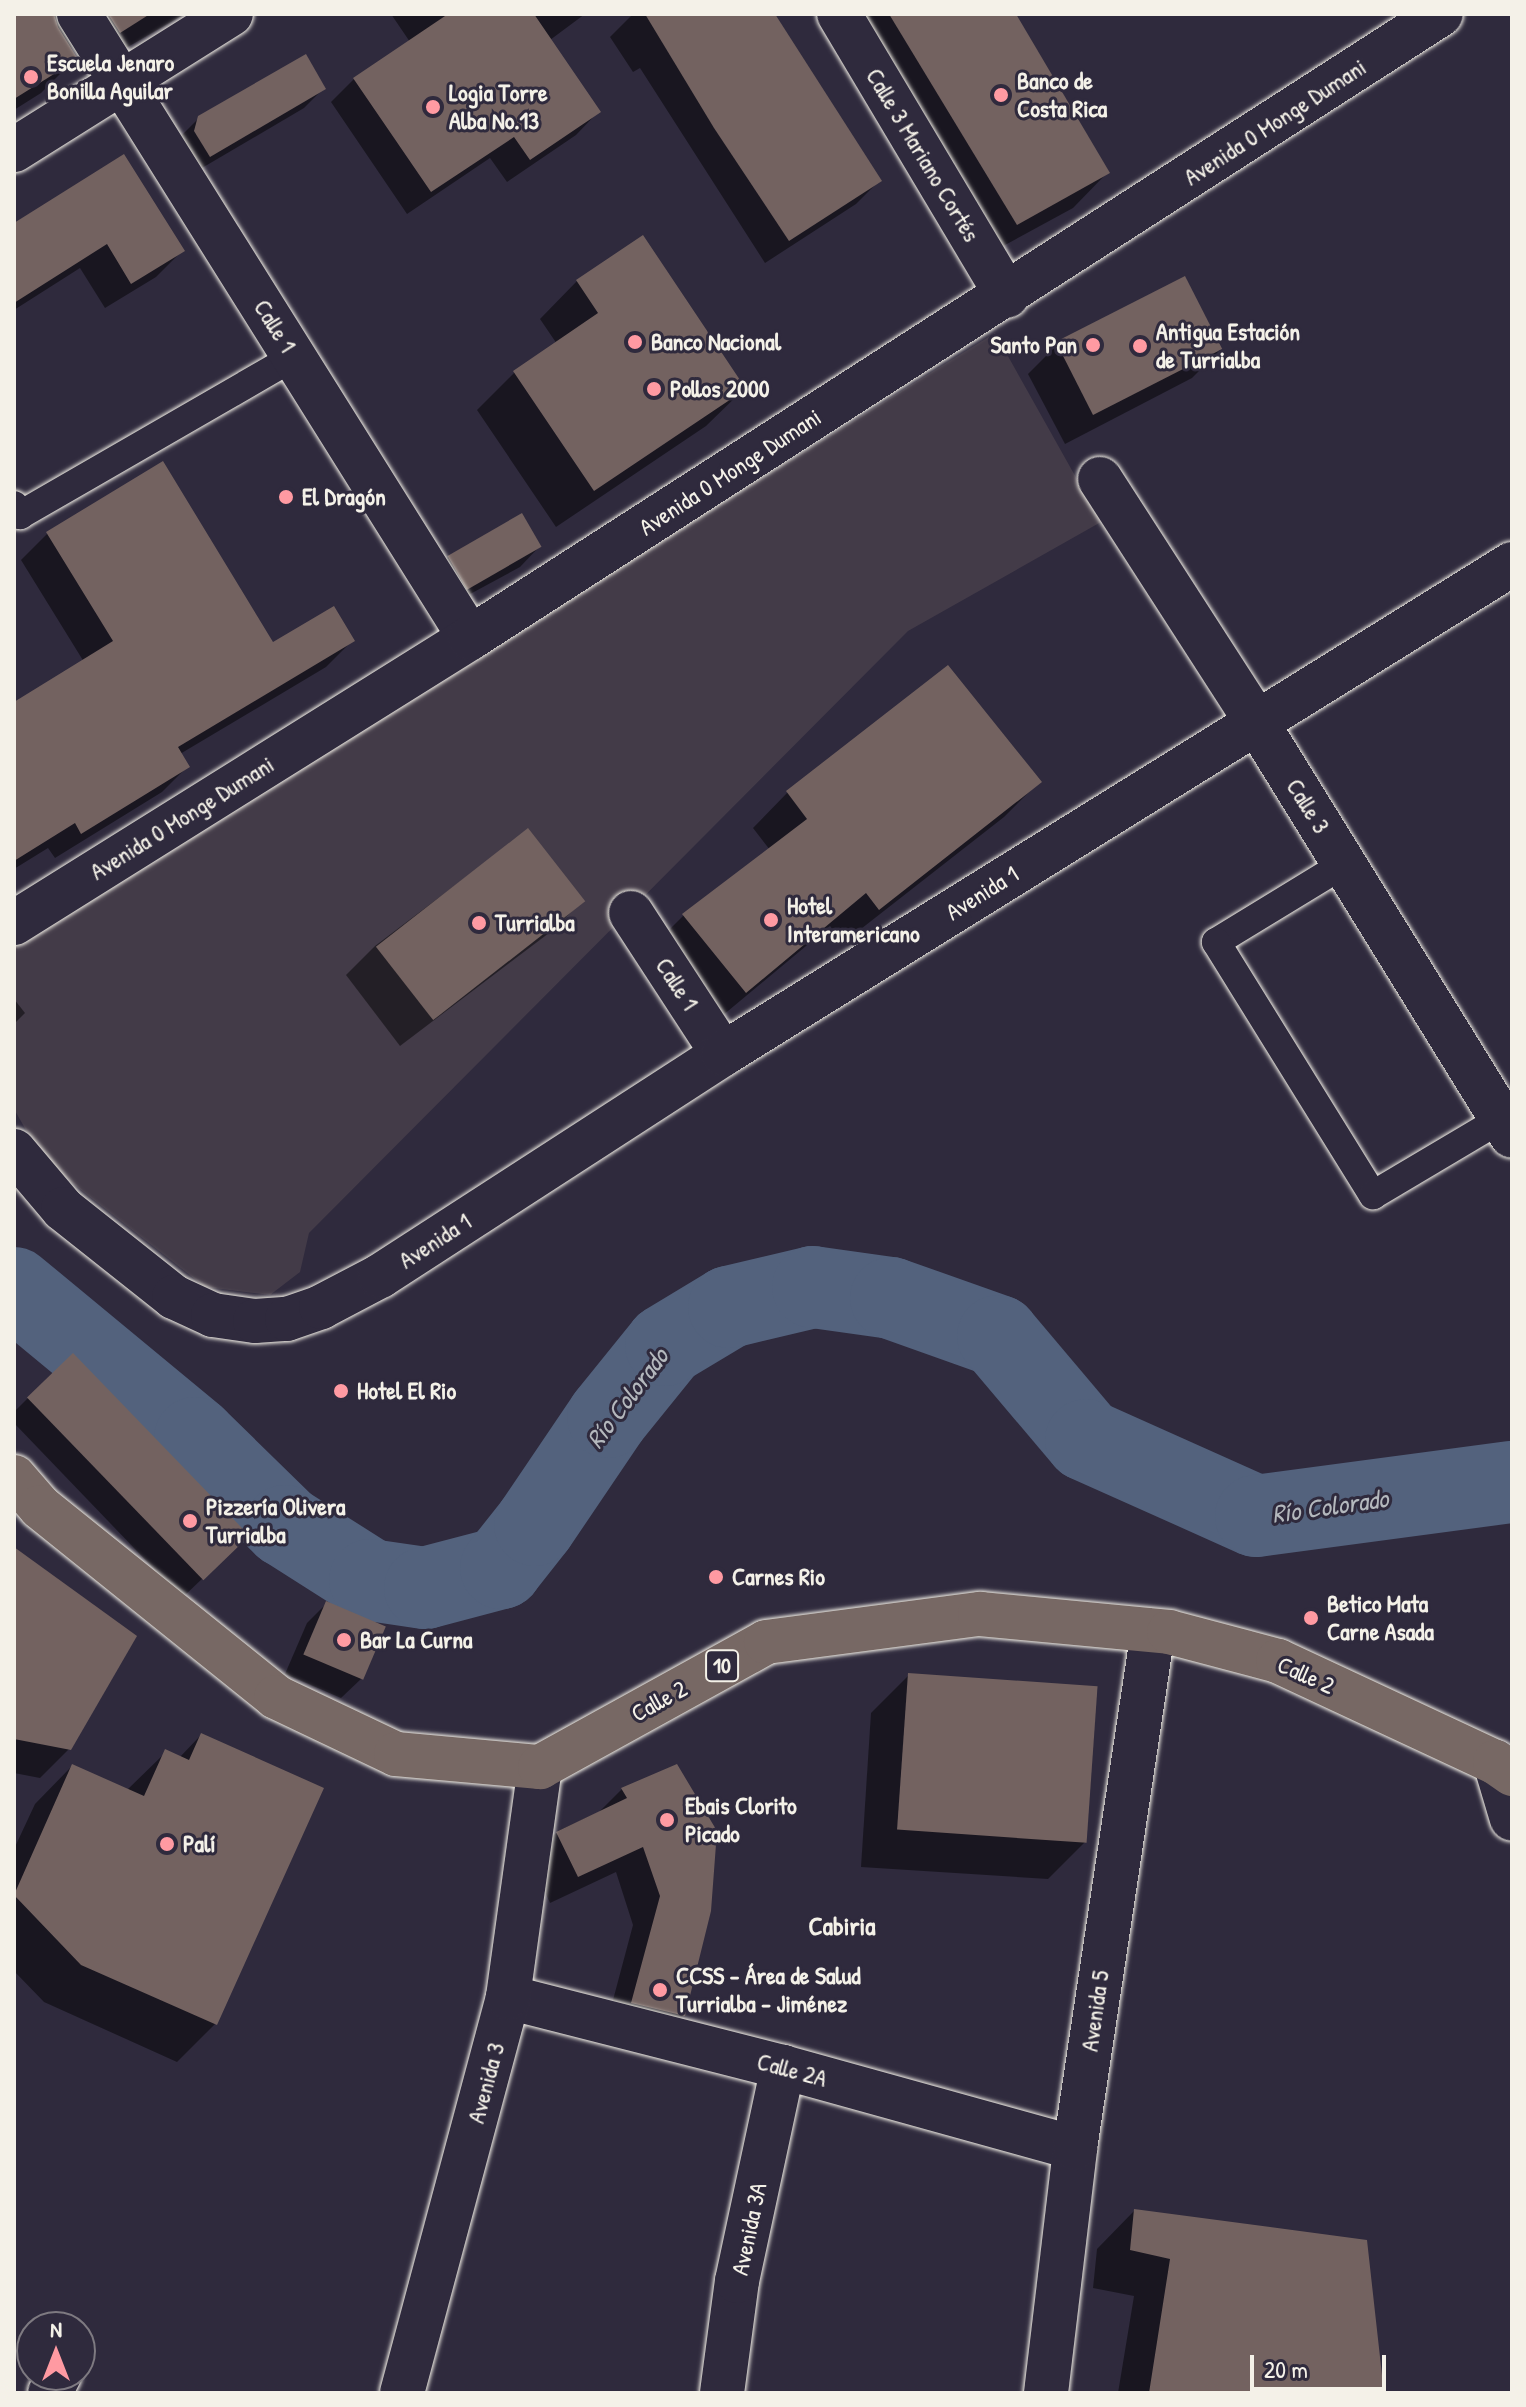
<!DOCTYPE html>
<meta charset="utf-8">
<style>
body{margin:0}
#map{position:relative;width:1526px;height:2407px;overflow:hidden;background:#2f2a3d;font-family:"Patrick Hand",sans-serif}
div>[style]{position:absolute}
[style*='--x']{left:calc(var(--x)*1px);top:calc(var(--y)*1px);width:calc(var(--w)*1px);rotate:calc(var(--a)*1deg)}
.built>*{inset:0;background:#433b48}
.shadow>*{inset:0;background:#0007}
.river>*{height:82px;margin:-41px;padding:0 41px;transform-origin:41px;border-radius:41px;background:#53627d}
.building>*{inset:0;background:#736260;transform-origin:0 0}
.roads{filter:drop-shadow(0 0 2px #f4f1e8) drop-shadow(0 0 2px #f4f1e8)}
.service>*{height:28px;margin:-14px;padding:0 14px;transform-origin:14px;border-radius:14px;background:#2f2a3d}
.minor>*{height:44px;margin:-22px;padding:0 22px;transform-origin:22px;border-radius:22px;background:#2f2a3d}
.tertiary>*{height:44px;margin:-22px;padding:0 22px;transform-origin:22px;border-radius:22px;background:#2f2a3d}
.primary>*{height:44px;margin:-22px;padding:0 22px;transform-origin:22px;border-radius:22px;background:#776864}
.dots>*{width:22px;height:22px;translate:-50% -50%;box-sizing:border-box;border:4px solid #2f2a3d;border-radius:50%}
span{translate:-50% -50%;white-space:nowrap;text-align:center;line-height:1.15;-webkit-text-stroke:6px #2f2a3d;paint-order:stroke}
.shield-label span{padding:2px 6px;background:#2f2a3d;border:2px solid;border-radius:6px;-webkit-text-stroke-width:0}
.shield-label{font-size:22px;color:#f4f1e8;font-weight:700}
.poi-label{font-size:24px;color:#f4f1e8;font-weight:700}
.left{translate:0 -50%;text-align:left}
.right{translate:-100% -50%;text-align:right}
.street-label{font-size:24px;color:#f4f1e8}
.water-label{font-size:26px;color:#b4b8bd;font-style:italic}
.neighbourhood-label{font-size:26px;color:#f4f1e8;font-weight:700}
.frame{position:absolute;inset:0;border:16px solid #f4f1e8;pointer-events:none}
.north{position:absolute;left:16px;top:2311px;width:80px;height:80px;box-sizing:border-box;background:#2f2a3d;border:2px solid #7e7a81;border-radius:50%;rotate:0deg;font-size:22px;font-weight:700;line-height:32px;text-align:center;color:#f4f1e8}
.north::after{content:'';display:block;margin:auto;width:28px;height:36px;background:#ff9aa2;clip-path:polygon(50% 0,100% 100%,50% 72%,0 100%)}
.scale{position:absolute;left:1250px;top:2355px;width:136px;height:36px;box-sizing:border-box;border:4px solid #f4f1e8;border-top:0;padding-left:10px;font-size:24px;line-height:28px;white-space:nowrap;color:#f4f1e8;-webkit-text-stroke:6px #2f2a3d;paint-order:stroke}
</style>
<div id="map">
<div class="built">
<i style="clip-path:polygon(995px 333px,1101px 522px,908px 631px,309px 1233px,300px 1272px,270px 1295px,205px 1287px,43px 1160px,14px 1109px,14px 941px)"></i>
</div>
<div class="shadow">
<i style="clip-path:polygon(14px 14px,185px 14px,95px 66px,85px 65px,71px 46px,75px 59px,41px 93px,14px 110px)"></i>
<i style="clip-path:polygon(391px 14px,585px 14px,550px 40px,599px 111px,576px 135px,507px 182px,490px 158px,407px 214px,331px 102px,354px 79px,410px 42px)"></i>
<i style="clip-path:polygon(633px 14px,773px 14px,879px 181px,856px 204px,765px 263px,640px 68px,633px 72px,610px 37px)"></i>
<i style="clip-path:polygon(832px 14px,1014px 14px,1108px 172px,1073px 208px,981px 258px)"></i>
<i style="clip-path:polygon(323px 89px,304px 108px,190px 175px,179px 138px,199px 118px)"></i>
<i style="clip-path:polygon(14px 226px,182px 251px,156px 277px,105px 308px,80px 268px,14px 310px)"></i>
<i style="clip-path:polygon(577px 281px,744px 389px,706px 426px,556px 527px,477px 410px,515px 372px,557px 344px,540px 319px)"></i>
<i style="clip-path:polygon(1057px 345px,1221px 349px,1192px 378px,1065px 444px,1028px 374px)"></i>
<i style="clip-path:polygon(162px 464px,273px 645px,352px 641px,326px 667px,180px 754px,188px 766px,162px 792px,55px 858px,48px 848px,14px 869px,14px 704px,84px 662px,21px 560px,47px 534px)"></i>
<i style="clip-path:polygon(539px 547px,520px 567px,448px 606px,429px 576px,449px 556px)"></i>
<i style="clip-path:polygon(948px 668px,1039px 782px,1004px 817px,843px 943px,830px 926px,710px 1026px,649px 950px,684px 915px,770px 850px,753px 828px,787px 793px)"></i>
<i style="clip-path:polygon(528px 830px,582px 901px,553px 930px,400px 1046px,346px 975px,375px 946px)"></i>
<i style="clip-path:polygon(14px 999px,25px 1013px,14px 1024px)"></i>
<i style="clip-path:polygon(28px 1398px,226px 1556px,182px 1598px,14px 1423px,14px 1412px)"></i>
<i style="clip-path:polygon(14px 1550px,69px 1749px,40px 1778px,14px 1773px)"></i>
<i style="clip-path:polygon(327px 1603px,361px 1679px,341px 1698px,285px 1674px,307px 1623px)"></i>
<i style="clip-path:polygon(909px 1675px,1086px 1841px,1048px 1879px,861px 1867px,871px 1713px)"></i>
<i style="clip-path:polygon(201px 1735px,215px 2024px,177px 2062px,44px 2002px,14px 1971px,14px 1849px,35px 1804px,72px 1766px,127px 1790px,166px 1752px,179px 1758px)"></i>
<i style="clip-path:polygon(676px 1767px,684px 2015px,656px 2043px,605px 2030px,633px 1925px,616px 1872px,550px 1903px,530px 1858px,558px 1831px,599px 1812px,622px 1789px)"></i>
<i style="clip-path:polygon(1134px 2211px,1382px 2393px,1118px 2393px,1134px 2296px,1093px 2288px,1097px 2249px)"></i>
</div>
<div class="river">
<i style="--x:14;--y:1288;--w:235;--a:39.6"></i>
<i style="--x:195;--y:1438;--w:126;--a:44.4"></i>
<i style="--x:285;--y:1526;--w:101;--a:32.4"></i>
<i style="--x:370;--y:1580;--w:56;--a:8.3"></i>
<i style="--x:425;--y:1588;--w:79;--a:-14.7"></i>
<i style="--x:501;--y:1568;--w:55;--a:-51.7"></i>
<i style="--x:535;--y:1525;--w:130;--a:-55.9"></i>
<i style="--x:608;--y:1417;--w:92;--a:-51.1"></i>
<i style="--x:666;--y:1345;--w:74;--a:-31.1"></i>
<i style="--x:729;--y:1307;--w:86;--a:-13.4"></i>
<i style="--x:813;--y:1287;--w:79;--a:8"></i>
<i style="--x:891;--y:1298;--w:114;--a:19.6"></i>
<i style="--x:998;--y:1336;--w:136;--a:49.8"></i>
<i style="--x:1086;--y:1440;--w:186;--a:24.1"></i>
<i style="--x:1256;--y:1516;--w:258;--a:-7.6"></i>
</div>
<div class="building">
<i style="clip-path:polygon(14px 14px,54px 14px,58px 27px,78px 59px,14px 99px)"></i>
<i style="clip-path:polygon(108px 14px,150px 14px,120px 33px)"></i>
<i style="clip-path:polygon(448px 14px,534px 14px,601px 112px,530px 160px,514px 137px,431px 192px,353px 78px)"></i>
<i style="clip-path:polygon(645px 14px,775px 14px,882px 181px,789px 241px,714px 128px)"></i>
<i style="clip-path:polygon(889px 14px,1016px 14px,1110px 173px,1017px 225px)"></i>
<i style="clip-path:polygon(306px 54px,326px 89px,210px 157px,194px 131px,198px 116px)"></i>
<i style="clip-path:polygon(124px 154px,185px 251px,131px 284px,107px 244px,14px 303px,14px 223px)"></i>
<i style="clip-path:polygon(643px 235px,746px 389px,594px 491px,513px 371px,598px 313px,576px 280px)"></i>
<i style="left:1185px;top:276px;width:82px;height:145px;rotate:63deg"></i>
<i style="clip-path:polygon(163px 461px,273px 642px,334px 606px,355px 641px,178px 747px,190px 767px,81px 834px,75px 823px,14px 861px,14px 702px,113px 641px,46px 532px)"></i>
<i style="left:522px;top:513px;width:39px;height:86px;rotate:60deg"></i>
<i style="clip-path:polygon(948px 665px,1042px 782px,879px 910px,866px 893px,746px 993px,682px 914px,807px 819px,786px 791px)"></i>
<i style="left:528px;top:828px;width:93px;height:193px;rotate:52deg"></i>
<i style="left:73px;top:1353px;width:254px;height:64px;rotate:46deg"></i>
<i style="clip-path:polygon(14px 1547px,137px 1636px,71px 1750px,14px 1739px)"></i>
<i style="left:326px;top:1601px;width:65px;height:58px;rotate:23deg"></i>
<i style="left:908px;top:1673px;width:190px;height:157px;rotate:4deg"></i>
<i style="clip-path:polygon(201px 1733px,324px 1788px,217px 2025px,81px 1965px,14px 1895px,72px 1764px,144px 1796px,165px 1749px,189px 1760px)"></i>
<i style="clip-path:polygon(677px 1764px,717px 1831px,711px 1911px,685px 2016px,631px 2003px,660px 1896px,643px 1847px,578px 1877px,556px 1832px,627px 1798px,621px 1788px)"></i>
<i style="clip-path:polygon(1134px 2209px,1367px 2240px,1384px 2393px,1149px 2393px,1170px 2259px,1130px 2250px)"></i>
</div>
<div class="roads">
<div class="service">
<i style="--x:14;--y:505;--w:12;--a:59"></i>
<i style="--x:20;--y:515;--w:316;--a:-30"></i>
<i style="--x:1344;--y:864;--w:150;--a:148.6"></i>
<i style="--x:1216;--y:942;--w:298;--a:58.2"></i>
<i style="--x:1373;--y:1195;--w:149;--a:-30.7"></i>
</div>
<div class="minor">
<i style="--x:79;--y:14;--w:736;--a:57.93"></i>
<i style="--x:839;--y:14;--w:328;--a:59.2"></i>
<i style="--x:1100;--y:479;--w:290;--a:57.2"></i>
<i style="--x:1257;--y:723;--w:485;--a:58.3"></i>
<i style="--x:631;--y:913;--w:168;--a:56.9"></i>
<i style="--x:14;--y:923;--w:538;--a:-32.01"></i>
<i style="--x:470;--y:638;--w:1154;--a:-32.73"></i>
<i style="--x:14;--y:1151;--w:76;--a:49.8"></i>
<i style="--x:63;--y:1209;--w:142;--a:38.4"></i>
<i style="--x:174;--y:1297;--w:43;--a:24.8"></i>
<i style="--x:213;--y:1315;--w:42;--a:8.1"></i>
<i style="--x:255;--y:1321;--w:32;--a:-4"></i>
<i style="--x:287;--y:1319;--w:36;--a:-19"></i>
<i style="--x:321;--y:1307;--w:67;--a:-27.7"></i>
<i style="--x:380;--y:1276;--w:409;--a:-32.9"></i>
<i style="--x:723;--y:1054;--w:929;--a:-31.84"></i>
<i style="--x:1495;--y:1762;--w:59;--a:73.4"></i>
<i style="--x:508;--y:1997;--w:284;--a:14.3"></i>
<i style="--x:783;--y:2067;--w:303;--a:15.5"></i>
<i style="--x:50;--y:2393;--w:20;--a:-63"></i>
<i style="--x:402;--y:2393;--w:410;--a:-75"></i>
<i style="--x:508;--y:1997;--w:232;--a:-82.1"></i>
<i style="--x:722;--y:2393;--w:113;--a:-82.4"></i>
<i style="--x:737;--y:2281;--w:219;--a:-77.9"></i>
<i style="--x:1046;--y:2393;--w:247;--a:-83.2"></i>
<i style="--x:1075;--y:2148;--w:523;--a:-81.42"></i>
</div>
<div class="tertiary">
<i style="--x:14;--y:150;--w:256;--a:-32.1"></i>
</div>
<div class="primary">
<i style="--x:14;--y:1477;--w:40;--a:49"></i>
<i style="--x:40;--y:1507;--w:303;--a:38.8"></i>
<i style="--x:276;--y:1697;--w:133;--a:25.4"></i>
<i style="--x:396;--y:1754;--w:145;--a:5.2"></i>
<i style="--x:540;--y:1767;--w:258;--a:-28.9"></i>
<i style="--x:766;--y:1642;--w:216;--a:-7.5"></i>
<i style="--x:980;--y:1614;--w:190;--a:5.4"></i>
<i style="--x:1169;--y:1632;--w:113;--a:14.9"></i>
<i style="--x:1278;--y:1661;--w:239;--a:25"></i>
<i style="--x:1495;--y:1762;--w:21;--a:35"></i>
</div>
</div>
<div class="dots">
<i style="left:31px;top:77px;background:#ff9aa2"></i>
<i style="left:1001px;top:95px;background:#ff9aa2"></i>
<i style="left:433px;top:107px;background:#ff9aa2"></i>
<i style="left:635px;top:342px;background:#ff9aa2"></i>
<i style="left:1093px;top:345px;background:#ff9aa2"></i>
<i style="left:1140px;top:346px;background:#ff9aa2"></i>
<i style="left:654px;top:389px;background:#ff9aa2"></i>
<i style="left:286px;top:497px;background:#ff9aa2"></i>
<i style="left:771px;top:920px;background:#ff9aa2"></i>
<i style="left:479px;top:923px;background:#ff9aa2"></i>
<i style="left:341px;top:1391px;background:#ff9aa2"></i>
<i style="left:190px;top:1521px;background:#ff9aa2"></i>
<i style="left:716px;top:1577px;background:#ff9aa2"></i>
<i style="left:1311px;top:1618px;background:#ff9aa2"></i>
<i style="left:344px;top:1640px;background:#ff9aa2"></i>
<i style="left:667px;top:1820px;background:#ff9aa2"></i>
<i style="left:167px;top:1844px;background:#ff9aa2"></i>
<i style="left:660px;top:1990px;background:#ff9aa2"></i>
</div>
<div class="shield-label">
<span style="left:722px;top:1666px">10</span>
</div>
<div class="poi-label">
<span class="left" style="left:47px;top:77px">Escuela Jenaro<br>Bonilla Aguilar</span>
<span class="left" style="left:1017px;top:95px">Banco de<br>Costa Rica</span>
<span class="left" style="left:449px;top:107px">Logia Torre<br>Alba No.13</span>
<span class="left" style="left:1156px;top:346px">Antigua Estación<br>de Turrialba</span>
<span class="left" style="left:651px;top:342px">Banco Nacional</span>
<span class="right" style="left:1077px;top:345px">Santo Pan</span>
<span class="left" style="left:670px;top:389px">Pollos 2000</span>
<span class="left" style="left:302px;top:497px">El Dragón</span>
<span class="left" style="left:787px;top:920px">Hotel<br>Interamericano</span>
<span class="left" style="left:495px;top:923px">Turrialba</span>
<span class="left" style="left:357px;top:1391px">Hotel El Rio</span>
<span class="left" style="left:206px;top:1521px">Pizzería Olivera<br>Turrialba</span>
<span class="left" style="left:732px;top:1577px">Carnes Rio</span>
<span class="left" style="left:1327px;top:1618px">Betico Mata<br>Carne Asada</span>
<span class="left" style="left:360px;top:1640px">Bar La Curna</span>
<span class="left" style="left:685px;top:1820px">Ebais Clorito<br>Picado</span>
<span class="left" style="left:183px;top:1844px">Palí</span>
<span class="left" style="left:676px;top:1990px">CCSS - Área de Salud<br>Turrialba - Jiménez</span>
</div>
<div class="street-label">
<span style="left:1275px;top:122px;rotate:-33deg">Avenida 0 Monge Dumani</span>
<span style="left:923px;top:155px;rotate:59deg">Calle 3 Mariano Cortés</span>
<span style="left:275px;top:326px;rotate:58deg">Calle 1</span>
<span style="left:730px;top:472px;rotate:-33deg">Avenida 0 Monge Dumani</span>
<span style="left:1308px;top:806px;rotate:58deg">Calle 3</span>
<span style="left:182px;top:818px;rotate:-32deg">Avenida 0 Monge Dumani</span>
<span style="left:982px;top:893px;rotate:-32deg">Avenida 1</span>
<span style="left:677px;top:984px;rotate:57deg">Calle 1</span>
<span style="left:435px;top:1241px;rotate:-33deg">Avenida 1</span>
<span style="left:1306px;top:1675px;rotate:24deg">Calle 2</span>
<span style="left:659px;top:1701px;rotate:-29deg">Calle 2</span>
<span style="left:1095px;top:2011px;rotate:-82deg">Avenida 5</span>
<span style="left:792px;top:2070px;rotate:15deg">Calle 2A</span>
<span style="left:486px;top:2083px;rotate:-75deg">Avenida 3</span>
<span style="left:749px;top:2229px;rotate:-78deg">Avenida 3A</span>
</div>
<div class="water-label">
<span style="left:627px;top:1398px;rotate:-53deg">Río Colorado</span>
<span style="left:1330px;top:1506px;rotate:-8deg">Río Colorado</span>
</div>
<div class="neighbourhood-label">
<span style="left:842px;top:1926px">Cabiria</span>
</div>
<div class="frame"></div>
<div class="north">N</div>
<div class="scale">20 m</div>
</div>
